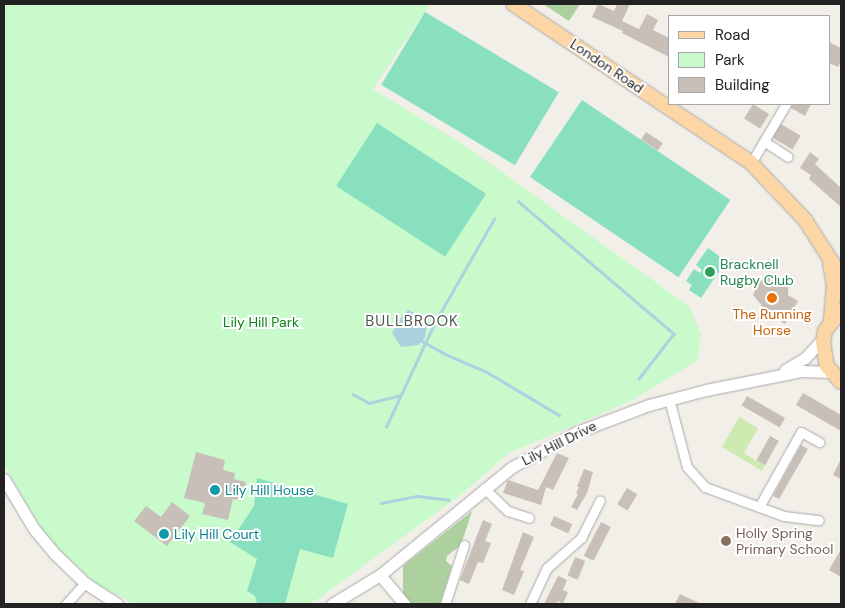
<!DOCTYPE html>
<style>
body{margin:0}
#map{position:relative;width:845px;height:608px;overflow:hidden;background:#f2efe9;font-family:"DM Sans",sans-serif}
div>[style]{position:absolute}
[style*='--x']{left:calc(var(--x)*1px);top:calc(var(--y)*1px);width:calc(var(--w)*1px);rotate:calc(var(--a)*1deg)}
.grass>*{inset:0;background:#cdebb0}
.forest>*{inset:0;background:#add19e}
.park>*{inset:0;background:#c8facc}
.pitch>*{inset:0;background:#88e0be;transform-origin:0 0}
.water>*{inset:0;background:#aad3df}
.stream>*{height:2.5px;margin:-1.25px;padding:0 1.25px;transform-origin:1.25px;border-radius:1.25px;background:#aad3df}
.building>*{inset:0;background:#c7bfb8;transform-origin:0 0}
.roads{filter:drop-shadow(0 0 1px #a9a9a9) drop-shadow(0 0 1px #a9a9a9)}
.minor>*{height:9px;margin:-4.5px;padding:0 4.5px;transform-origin:4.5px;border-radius:4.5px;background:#fff}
.tertiary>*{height:11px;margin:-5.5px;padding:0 5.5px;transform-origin:5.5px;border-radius:5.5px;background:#fff}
.primary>*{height:14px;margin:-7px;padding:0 7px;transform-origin:7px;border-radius:7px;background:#fcd6a4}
.dots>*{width:14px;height:14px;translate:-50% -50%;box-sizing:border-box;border:2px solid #fff;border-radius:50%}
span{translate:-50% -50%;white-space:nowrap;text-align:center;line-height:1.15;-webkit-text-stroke:4px #fff;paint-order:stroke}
.street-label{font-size:14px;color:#222}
.leisure-label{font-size:14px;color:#27864d}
.left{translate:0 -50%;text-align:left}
.food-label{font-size:14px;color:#c56008}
.park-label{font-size:14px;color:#0c8416}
.culture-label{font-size:14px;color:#0d838f}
.education-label{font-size:14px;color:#785e54}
.neighbourhood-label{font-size:15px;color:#555;letter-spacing:1px}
.frame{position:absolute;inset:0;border:5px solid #222;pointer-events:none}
.legend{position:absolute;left:668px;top:15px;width:162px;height:90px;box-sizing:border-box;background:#fff;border:1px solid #a7a7a7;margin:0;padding:6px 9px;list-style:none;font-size:15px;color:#222}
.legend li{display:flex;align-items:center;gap:10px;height:25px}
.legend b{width:25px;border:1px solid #a7a7a7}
</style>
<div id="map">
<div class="grass">
<i style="clip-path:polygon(739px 417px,758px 428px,744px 453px,765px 466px,762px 471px,722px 447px)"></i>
</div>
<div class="forest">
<i style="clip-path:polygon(543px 4px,580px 4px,569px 21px)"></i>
<i style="clip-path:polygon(472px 511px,461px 545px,447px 556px,446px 561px,452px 566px,440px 604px,409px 604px,403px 602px,403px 566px)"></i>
</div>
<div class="park">
<i style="clip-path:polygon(4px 4px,430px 4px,373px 89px,467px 147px,690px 307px,701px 334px,698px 360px,633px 400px,509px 453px,462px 494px,318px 599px,308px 604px,134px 604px,97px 584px,48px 540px,4px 465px)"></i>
</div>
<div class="pitch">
<i style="left:425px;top:12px;width:156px;height:85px;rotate:31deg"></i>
<i style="left:582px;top:100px;width:179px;height:93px;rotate:34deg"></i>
<i style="left:377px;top:123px;width:130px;height:75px;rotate:33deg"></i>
<i style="clip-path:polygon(708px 248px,726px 261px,701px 298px,689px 290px,692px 285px,686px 281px,694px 269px,700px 273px,702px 270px,696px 265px)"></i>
<i style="clip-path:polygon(257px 478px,348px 504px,333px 558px,300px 549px,285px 604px,257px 604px,255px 596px,247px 591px,257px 559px,230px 542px,254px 506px)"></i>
</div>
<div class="water">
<i style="clip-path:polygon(408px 310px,417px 314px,427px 325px,425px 338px,418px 345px,401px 347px,392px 333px,399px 320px)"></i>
</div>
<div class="stream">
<i style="--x:518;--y:201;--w:205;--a:40.4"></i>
<i style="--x:674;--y:334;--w:57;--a:127.9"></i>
<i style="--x:422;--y:341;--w:26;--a:29"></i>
<i style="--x:445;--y:354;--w:46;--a:23.2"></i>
<i style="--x:487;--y:372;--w:84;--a:30.8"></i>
<i style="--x:353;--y:394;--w:18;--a:29"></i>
<i style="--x:369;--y:403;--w:30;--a:-14"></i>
<i style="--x:386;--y:427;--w:116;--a:-65"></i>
<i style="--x:435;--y:322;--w:119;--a:-60.2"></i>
<i style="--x:381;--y:503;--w:38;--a:-11"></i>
<i style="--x:418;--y:496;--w:31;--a:7"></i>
</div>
<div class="building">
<i style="clip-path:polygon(598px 4px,614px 11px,617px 4px,630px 4px,622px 21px,639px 29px,647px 14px,658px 20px,653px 30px,669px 38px,669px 57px,622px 33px,623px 31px,592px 17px)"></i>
<i style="clip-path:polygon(829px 42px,841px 48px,841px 61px,838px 67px,829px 63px)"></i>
<i style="left:753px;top:104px;width:19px;height:17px;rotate:32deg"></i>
<i style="clip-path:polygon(792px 104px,811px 104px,805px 116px,791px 108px)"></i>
<i style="left:781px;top:124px;width:23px;height:16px;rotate:31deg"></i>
<i style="left:646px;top:132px;width:20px;height:9px;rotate:33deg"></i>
<i style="clip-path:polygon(810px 152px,819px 159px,815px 164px,841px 188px,841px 207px,809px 179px,811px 175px,800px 168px)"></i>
<i style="clip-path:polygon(769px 273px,776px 277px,789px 278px,788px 295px,798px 301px,785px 324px,775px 318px,770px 322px,761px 310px,763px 307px,753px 295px,760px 279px,764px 282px)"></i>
<i style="clip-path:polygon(803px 393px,841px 415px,841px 431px,796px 405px)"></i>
<i style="left:747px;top:396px;width:44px;height:11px;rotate:30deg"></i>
<i style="left:770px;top:436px;width:10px;height:28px;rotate:29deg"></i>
<i style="clip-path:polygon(801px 445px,808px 449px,779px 499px,773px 496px)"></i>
<i style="clip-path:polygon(196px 452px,225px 460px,223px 470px,235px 473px,234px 479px,246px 482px,241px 501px,233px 499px,228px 520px,202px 514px,205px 503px,184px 498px)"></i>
<i style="clip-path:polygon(557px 453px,569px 458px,553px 490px,546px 487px,541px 505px,503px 493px,508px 480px,538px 490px)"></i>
<i style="clip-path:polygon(841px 459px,841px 479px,833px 475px)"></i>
<i style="clip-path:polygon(584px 469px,593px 472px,587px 493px,577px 510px,571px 507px,578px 494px,576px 493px,579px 487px,577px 487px)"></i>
<i style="left:627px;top:488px;width:12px;height:19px;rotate:31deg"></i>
<i style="clip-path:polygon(172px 502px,190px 516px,167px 546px,134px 521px,146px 506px,161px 517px)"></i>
<i style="left:554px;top:516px;width:20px;height:10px;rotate:24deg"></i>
<i style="clip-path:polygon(483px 520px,492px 524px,485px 541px,491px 543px,483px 563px,478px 562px,469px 584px,460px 580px)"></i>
<i style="left:601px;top:522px;width:11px;height:38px;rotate:27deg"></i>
<i style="clip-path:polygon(523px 532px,534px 537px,520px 570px,524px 571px,514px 595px,502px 590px)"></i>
<i style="clip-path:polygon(841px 549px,841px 577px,829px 570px)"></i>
<i style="left:575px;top:557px;width:11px;height:20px;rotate:22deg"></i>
<i style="clip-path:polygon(558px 576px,567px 580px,563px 590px,568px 592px,563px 604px,558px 601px,556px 604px,544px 604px)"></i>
<i style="clip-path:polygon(680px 594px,701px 604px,675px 604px)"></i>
</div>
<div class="roads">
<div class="minor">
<i style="--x:765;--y:142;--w:27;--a:33"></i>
<i style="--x:751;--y:163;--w:69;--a:-59.3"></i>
<i style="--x:669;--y:399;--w:70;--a:75.2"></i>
<i style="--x:687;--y:467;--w:27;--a:48"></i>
<i style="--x:705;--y:487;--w:84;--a:20.2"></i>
<i style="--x:784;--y:516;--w:35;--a:7"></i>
<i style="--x:484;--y:488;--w:33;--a:44"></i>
<i style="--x:508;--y:511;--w:22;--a:18"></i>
<i style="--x:759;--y:507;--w:86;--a:-60.8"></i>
<i style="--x:801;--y:432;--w:21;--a:29"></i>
<i style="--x:66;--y:604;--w:28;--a:-48"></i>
<i style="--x:445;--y:604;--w:62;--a:-72.1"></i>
<i style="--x:530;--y:604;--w:40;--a:-65"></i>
<i style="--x:547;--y:568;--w:45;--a:-41.4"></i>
<i style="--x:581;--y:538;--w:42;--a:-63.4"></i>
</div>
<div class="tertiary">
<i style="--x:785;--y:370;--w:23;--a:-31"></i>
<i style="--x:805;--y:358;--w:26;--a:-47"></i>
<i style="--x:4;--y:479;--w:58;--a:59"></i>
<i style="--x:34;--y:529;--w:33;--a:50"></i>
<i style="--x:55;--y:554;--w:42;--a:44"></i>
<i style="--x:85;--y:583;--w:38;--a:33"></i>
<i style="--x:380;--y:575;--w:38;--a:50"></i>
<i style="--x:332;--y:604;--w:56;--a:-31.1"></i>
<i style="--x:380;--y:575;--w:171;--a:-39.3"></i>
<i style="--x:512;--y:467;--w:74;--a:-28.3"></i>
<i style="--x:577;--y:432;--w:77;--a:-20.6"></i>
<i style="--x:649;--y:405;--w:59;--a:-14.7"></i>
<i style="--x:706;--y:390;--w:98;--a:-11.2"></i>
<i style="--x:802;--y:371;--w:29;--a:2"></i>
</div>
<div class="primary">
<i style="--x:513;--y:4;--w:286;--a:33.7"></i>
<i style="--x:751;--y:163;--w:79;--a:46.5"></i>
<i style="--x:805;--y:220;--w:67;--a:57.3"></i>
<i style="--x:830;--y:263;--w:22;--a:80"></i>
<i style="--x:834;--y:285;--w:37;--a:95"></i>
<i style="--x:841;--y:311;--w:26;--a:129"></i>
<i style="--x:825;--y:331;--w:11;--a:100"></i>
<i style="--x:823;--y:342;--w:24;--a:81"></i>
<i style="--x:827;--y:366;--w:21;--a:49"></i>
</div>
</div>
<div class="dots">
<i style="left:710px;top:272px;background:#2e9e5b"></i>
<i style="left:772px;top:298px;background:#e8710a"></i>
<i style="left:215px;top:490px;background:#0f9aa8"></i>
<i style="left:164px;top:534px;background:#0f9aa8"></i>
<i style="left:726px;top:541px;background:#8d6e63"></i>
</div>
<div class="street-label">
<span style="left:607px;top:66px;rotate:34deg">London Road</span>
<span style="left:559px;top:443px;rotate:-27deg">Lily Hill Drive</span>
</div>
<div class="leisure-label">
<span class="left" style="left:720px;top:272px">Bracknell<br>Rugby Club</span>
</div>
<div class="food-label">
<span style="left:772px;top:322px">The Running<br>Horse</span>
</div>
<div class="park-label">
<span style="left:261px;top:322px">Lily Hill Park</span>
</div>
<div class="culture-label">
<span class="left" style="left:225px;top:490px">Lily Hill House</span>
<span class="left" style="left:174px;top:534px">Lily Hill Court</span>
</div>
<div class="education-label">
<span class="left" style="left:736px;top:541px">Holly Spring<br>Primary School</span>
</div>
<div class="neighbourhood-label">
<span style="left:412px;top:322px">BULLBROOK</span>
</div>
<div class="frame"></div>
<ul class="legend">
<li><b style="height:6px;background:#fcd6a4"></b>Road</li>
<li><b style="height:14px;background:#c8facc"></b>Park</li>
<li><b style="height:14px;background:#c7bfb8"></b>Building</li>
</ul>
</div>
